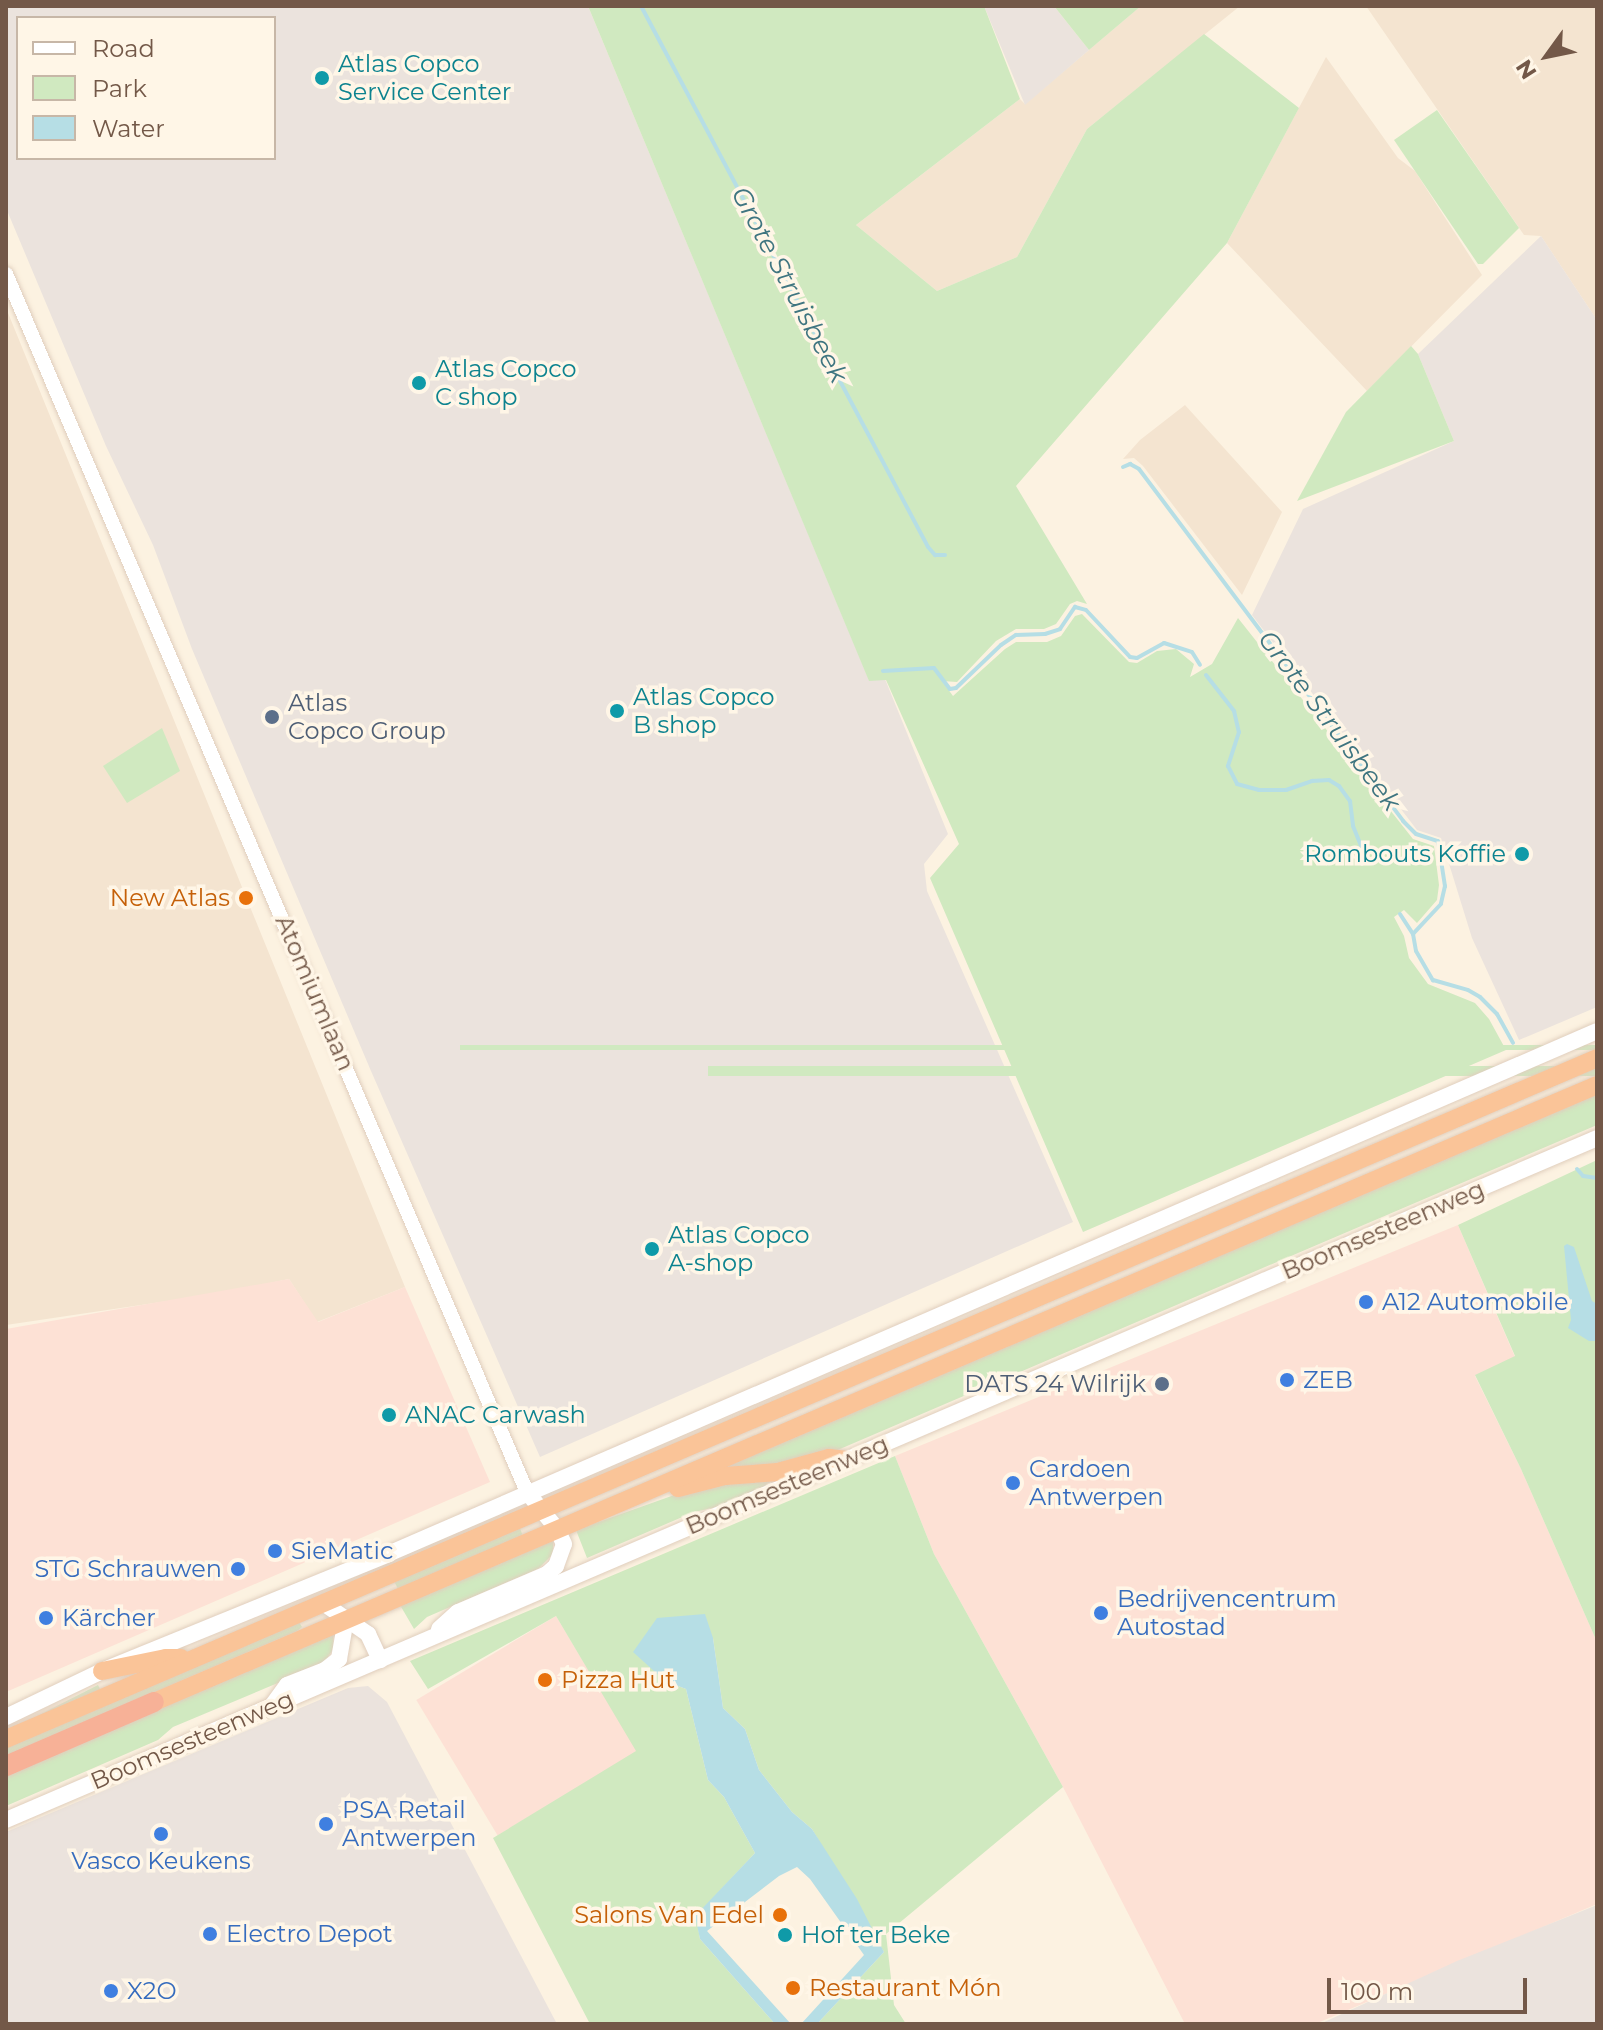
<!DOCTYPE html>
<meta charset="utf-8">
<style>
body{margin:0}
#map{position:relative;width:1603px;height:2030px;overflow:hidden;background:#fcf2e1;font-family:Montserrat,sans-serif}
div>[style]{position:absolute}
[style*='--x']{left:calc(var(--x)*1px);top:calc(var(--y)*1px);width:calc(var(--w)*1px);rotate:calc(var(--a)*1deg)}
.residential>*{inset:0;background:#f4e4d0}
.commercial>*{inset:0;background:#fde1d5;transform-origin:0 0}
.industrial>*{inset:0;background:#ebe3dd}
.green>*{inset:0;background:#d0e9c0;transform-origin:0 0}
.water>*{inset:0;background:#b6dee5}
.stream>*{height:4px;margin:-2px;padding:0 2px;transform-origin:2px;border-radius:2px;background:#b6dee5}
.roads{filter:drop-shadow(0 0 2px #e0cebd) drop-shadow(0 0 2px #e0cebd)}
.tertiary>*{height:14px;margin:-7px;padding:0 7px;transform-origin:7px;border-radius:7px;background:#fff}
.secondary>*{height:16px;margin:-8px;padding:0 8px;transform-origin:8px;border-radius:8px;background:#fff}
.trunk>*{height:18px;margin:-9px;padding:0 9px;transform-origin:9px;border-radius:9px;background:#fac498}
.motorway>*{height:20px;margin:-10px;padding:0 10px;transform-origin:10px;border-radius:10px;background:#f7b197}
.dots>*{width:22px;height:22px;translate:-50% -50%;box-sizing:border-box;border:4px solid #fff6e7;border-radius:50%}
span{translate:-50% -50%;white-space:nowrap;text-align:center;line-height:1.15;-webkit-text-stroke:7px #fff6e7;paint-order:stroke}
.culture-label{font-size:24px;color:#0d838f}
.left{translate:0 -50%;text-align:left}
.right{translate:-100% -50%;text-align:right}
.service-label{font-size:24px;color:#4e5e75}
.food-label{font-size:24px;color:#c56008}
.street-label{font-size:24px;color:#735848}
.shop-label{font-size:24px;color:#366cbe}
.water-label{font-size:26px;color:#3f7580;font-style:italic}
.frame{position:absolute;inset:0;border:8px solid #735848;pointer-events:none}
.legend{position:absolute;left:16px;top:16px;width:260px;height:144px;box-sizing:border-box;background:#fff6e7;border:2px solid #c7b7a7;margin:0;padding:10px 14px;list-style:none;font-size:24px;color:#735848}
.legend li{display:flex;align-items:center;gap:16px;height:40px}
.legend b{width:40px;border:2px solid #c7b7a7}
.north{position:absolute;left:1507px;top:16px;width:80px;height:80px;-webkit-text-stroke:6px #fff6e7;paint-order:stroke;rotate:237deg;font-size:22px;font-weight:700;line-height:32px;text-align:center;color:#735848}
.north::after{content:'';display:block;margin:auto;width:28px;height:36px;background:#735848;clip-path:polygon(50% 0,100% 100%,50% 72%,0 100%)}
.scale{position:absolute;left:1327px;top:1978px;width:200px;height:36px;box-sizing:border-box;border:4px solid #735848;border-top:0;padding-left:10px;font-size:24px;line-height:28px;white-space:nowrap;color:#735848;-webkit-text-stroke:6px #fff6e7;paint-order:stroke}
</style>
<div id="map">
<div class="residential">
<i style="clip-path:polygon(1141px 6px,1240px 6px,1087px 129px,1017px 257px,937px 291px,856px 225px,1020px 99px,1025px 104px)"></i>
<i style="clip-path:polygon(1366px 6px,1597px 6px,1597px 320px,1541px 236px,1524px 235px)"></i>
<i style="clip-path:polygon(1326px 57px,1398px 158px,1415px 171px,1482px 275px,1367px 391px,1227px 243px)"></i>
<i style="clip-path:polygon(6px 308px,405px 1287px,317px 1322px,289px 1279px,222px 1293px,6px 1325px)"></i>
<i style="clip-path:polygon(1185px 405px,1282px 512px,1242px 595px,1143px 466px,1134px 458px,1123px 459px,1140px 440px)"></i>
</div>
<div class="commercial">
<i style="clip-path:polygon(1458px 1225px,1515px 1357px,1475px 1376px,1521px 1469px,1597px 1642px,1597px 1904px,1315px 2024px,1185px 2024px,1063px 1787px,934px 1554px,895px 1456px)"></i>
<i style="clip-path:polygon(289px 1279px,318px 1322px,405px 1287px,490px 1482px,6px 1692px,6px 1329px)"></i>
<i style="left:556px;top:1616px;width:158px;height:163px;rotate:59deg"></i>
</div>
<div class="industrial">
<i style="clip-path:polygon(evenodd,6px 6px,588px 6px,869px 680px,885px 679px,948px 834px,924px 864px,927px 891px,1073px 1222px,540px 1457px,371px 1071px,192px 649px,153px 545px,106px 446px,6px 208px,6px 6px,18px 18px,274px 18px,274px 158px,18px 158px,18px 18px)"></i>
<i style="clip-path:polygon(984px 6px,1054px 6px,1089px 50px,1025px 105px)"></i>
<i style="clip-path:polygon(1541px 236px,1597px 320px,1597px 1007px,1519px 1040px,1472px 938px,1441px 838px,1417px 830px,1252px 615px,1303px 509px,1454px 441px,1418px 354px)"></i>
<i style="clip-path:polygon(368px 1686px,387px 1702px,557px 2024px,6px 2024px,6px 1832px,348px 1688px)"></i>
<i style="clip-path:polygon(1597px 1905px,1597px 2024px,1320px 2024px,1457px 1961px)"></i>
</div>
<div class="green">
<i style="clip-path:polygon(588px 6px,984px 6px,1020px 99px,856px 225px,937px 291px,1017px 257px,1087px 129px,1204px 34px,1299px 108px,1227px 243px,1016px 486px,1087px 604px,1077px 601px,1070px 604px,1056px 624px,1044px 629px,1016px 629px,996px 641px,957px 682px,942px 681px,953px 696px,1005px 649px,1016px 642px,1047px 642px,1061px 636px,1075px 616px,1082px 614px,1129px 662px,1137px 663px,1157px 651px,1176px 649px,1194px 664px,1190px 677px,1212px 664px,1238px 618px,1413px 839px,1434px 846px,1439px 885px,1437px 900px,1417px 923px,1404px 910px,1394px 917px,1404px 936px,1409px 958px,1428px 984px,1475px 1003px,1489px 1019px,1506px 1050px,1083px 1232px,930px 878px,959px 844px,886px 680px,869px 681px)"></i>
<i style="clip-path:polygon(1054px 6px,1141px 6px,1089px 50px)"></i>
<i style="clip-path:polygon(1437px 110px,1519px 228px,1483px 264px,1478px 264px,1394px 140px)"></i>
<i style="clip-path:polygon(1411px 346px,1418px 354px,1454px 441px,1297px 501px,1346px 412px)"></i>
<i style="clip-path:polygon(162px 728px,180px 771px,127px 803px,103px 766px)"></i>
<i style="left:1597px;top:1045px;width:5px;height:1137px;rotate:90deg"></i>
<i style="left:1597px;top:1066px;width:10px;height:889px;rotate:90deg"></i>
<i style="clip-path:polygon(1597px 1094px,1597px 1125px,819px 1458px,728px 1472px,723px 1465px,731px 1465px)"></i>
<i style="clip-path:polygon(1597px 1160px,1597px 1642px,1521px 1469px,1475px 1375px,1515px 1356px,1458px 1225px)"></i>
<i style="clip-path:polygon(895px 1456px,934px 1554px,1063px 1787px,886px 1934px,894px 2005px,906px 2024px,817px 2024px,884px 1952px,812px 1829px,792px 1812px,759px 1770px,745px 1729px,723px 1708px,713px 1638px,665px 1681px,686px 1689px,708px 1780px,724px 1797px,755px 1853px,696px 1916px,700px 1939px,775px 2024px,590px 2024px,493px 1838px,636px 1751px,556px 1616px,428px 1689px,410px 1661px)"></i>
<i style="clip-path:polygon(790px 1477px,722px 1506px,694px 1512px,587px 1558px,576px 1530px,708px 1483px)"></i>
<i style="clip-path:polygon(519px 1526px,523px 1536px,398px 1589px,394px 1581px)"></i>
<i style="clip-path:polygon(553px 1540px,553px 1554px,538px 1569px,427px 1617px,414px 1629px,400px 1605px)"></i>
<i style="clip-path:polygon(299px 1622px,302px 1627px,297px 1631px,6px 1756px,6px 1746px)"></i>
<i style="clip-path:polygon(333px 1634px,334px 1648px,323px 1664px,173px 1727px,158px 1740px,6px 1806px,6px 1774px)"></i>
<i style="left:98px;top:1685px;width:7px;height:100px;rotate:63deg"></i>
</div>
<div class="water">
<i style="clip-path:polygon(1567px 1244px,1574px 1247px,1592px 1301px,1597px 1304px,1597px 1341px,1589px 1341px,1568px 1328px,1571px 1320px,1564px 1246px)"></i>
<i style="clip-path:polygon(705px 1614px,713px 1638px,723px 1708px,745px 1729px,759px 1770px,792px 1812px,812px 1829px,857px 1899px,884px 1952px,817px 2024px,801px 2024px,864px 1955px,810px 1879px,797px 1867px,779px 1876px,707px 1931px,791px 2024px,775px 2024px,700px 1939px,695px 1916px,755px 1853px,724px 1797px,708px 1780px,686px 1689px,665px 1681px,633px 1652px,657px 1618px)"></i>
</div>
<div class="stream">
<i style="--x:641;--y:6;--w:612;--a:62.05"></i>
<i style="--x:928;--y:547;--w:11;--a:49"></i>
<i style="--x:935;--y:555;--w:10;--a:0"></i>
<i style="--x:1123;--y:467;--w:8;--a:-23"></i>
<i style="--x:1130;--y:464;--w:10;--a:29"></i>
<i style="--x:1139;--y:469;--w:440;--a:53.1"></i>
<i style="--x:1403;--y:821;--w:18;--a:45"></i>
<i style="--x:1416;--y:834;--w:23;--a:18"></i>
<i style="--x:1438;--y:841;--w:46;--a:81.2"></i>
<i style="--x:1445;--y:886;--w:18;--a:103"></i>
<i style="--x:1441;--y:904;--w:41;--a:133"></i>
<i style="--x:1413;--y:934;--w:17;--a:80"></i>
<i style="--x:1416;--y:951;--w:34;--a:60"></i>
<i style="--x:1433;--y:980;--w:36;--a:16"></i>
<i style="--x:1468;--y:990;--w:14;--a:30"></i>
<i style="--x:1480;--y:997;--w:24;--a:45"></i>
<i style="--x:1497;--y:1014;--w:33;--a:61"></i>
<i style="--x:883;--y:671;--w:51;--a:-3.4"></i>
<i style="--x:934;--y:668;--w:26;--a:53"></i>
<i style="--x:950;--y:689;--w:6;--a:-9"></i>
<i style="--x:956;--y:688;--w:62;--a:-43.7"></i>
<i style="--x:1001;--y:645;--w:18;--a:-34"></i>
<i style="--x:1016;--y:635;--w:29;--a:-2"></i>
<i style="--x:1045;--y:634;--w:16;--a:-18"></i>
<i style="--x:1060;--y:629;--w:27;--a:-56"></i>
<i style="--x:1075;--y:607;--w:11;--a:15"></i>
<i style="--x:1086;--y:610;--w:64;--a:46.9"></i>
<i style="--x:1130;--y:657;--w:7;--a:8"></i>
<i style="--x:1137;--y:658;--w:31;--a:-29"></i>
<i style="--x:1164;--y:643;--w:29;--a:18"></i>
<i style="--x:1192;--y:652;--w:15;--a:58"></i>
<i style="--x:1206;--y:675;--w:46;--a:52.1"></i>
<i style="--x:1234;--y:711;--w:22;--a:77"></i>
<i style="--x:1239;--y:732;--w:36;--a:108"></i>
<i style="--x:1228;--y:766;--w:20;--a:63"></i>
<i style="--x:1237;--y:784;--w:23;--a:15"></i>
<i style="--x:1259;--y:790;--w:27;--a:0"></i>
<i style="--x:1286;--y:790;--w:28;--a:-19"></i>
<i style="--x:1312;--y:781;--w:17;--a:-3"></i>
<i style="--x:1329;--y:780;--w:12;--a:31"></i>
<i style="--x:1339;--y:786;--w:19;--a:54"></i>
<i style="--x:1350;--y:801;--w:25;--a:83"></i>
<i style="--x:1353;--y:826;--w:31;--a:68"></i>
<i style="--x:1400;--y:914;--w:24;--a:57"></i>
<i style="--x:1577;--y:1169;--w:9;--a:49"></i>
<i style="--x:1583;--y:1176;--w:14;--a:8"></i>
</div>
<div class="roads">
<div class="tertiary">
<i style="--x:6;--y:274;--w:1325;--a:66.84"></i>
</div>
<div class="secondary">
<i style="--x:323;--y:1603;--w:55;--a:34.6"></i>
<i style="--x:368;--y:1634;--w:29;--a:65"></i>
<i style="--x:439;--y:1629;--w:25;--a:-42"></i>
<i style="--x:458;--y:1612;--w:97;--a:-23.1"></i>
<i style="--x:547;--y:1574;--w:12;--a:-42"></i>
<i style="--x:556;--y:1566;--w:23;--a:-70"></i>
<i style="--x:564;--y:1544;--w:17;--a:-115"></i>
<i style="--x:557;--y:1529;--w:48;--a:-129"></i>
<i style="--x:271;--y:1707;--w:27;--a:-54"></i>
<i style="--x:287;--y:1685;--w:41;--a:-21.5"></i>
<i style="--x:325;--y:1670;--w:18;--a:-38"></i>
<i style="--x:339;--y:1659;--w:41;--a:-80.1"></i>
<i style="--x:6;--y:1717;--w:106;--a:-25.6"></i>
<i style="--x:102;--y:1671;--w:309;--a:-22.2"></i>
<i style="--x:388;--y:1554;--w:1317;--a:-23.39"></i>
<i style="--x:6;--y:1820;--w:1731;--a:-23.2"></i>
</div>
<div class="trunk">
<i style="--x:678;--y:1488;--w:49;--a:-14.3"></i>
<i style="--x:725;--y:1476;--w:53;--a:-4.3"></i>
<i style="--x:778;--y:1472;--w:53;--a:-15.4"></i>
<i style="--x:829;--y:1458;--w:18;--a:6"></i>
<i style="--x:102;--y:1671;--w:65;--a:-11.5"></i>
<i style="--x:166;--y:1658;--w:15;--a:0"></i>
<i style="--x:154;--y:1702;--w:1569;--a:-23.15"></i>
<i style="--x:6;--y:1739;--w:1731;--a:-23.17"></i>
</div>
<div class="motorway">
<i style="--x:6;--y:1766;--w:161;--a:-23.4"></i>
</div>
</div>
<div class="dots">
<i style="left:322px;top:78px;background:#0f9aa8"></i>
<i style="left:419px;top:383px;background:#0f9aa8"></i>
<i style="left:617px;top:711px;background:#0f9aa8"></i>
<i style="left:272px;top:717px;background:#5c6f8a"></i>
<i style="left:1522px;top:854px;background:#0f9aa8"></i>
<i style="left:246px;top:898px;background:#e8710a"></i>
<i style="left:652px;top:1249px;background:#0f9aa8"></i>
<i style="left:1366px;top:1302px;background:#3f7fe0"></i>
<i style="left:1287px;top:1380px;background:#3f7fe0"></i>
<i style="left:1162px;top:1384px;background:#5c6f8a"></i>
<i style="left:389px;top:1415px;background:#0f9aa8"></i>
<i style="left:1013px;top:1483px;background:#3f7fe0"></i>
<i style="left:275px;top:1551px;background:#3f7fe0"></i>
<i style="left:238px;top:1569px;background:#3f7fe0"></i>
<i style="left:1101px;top:1613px;background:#3f7fe0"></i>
<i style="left:46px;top:1618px;background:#3f7fe0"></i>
<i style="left:545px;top:1680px;background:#e8710a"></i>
<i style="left:326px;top:1824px;background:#3f7fe0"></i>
<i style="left:161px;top:1834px;background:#3f7fe0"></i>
<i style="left:780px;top:1915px;background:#e8710a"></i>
<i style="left:210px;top:1934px;background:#3f7fe0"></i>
<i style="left:785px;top:1935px;background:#0f9aa8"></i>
<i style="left:793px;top:1988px;background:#e8710a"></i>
<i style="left:111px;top:1991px;background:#3f7fe0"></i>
</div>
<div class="culture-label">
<span class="left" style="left:338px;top:78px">Atlas Copco<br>Service Center</span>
<span class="left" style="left:435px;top:383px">Atlas Copco<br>C shop</span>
<span class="left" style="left:633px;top:711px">Atlas Copco<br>B shop</span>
<span class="right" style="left:1506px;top:854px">Rombouts Koffie</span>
<span class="left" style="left:668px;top:1249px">Atlas Copco<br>A-shop</span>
<span class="left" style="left:405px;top:1415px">ANAC Carwash</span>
<span class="left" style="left:801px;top:1935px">Hof ter Beke</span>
</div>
<div class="service-label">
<span class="left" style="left:288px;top:717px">Atlas<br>Copco Group</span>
<span class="right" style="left:1146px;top:1384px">DATS 24 Wilrijk</span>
</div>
<div class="food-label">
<span class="right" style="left:230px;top:898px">New Atlas</span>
<span class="left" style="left:561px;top:1680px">Pizza Hut</span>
<span class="right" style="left:764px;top:1915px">Salons Van Edel</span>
<span class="left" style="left:809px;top:1988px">Restaurant Món</span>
</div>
<div class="street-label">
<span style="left:315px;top:993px;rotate:67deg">Atomiumlaan</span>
<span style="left:1383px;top:1230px;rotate:-23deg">Boomsesteenweg</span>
<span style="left:787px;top:1485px;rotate:-23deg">Boomsesteenweg</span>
<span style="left:192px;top:1740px;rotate:-23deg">Boomsesteenweg</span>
</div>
<div class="shop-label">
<span class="left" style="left:1382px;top:1302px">A12 Automobile</span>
<span class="left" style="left:1303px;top:1380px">ZEB</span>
<span class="left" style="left:1029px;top:1483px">Cardoen<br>Antwerpen</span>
<span class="left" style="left:291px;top:1551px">SieMatic</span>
<span class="right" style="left:222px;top:1569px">STG Schrauwen</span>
<span class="left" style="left:1117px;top:1613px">Bedrijvencentrum<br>Autostad</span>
<span class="left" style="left:62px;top:1618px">Kärcher</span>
<span class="left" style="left:342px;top:1824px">PSA Retail<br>Antwerpen</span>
<span style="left:161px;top:1861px">Vasco Keukens</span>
<span class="left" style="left:226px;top:1934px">Electro Depot</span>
<span class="left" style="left:127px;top:1991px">X2O</span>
</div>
<div class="water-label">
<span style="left:789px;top:285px;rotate:62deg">Grote Struisbeek</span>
<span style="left:1329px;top:721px;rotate:53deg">Grote Struisbeek</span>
</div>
<div class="frame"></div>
<ul class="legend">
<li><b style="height:10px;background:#fff"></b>Road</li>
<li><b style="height:22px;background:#d0e9c0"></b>Park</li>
<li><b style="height:22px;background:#b6dee5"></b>Water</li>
</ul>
<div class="north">N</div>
<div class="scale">100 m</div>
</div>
